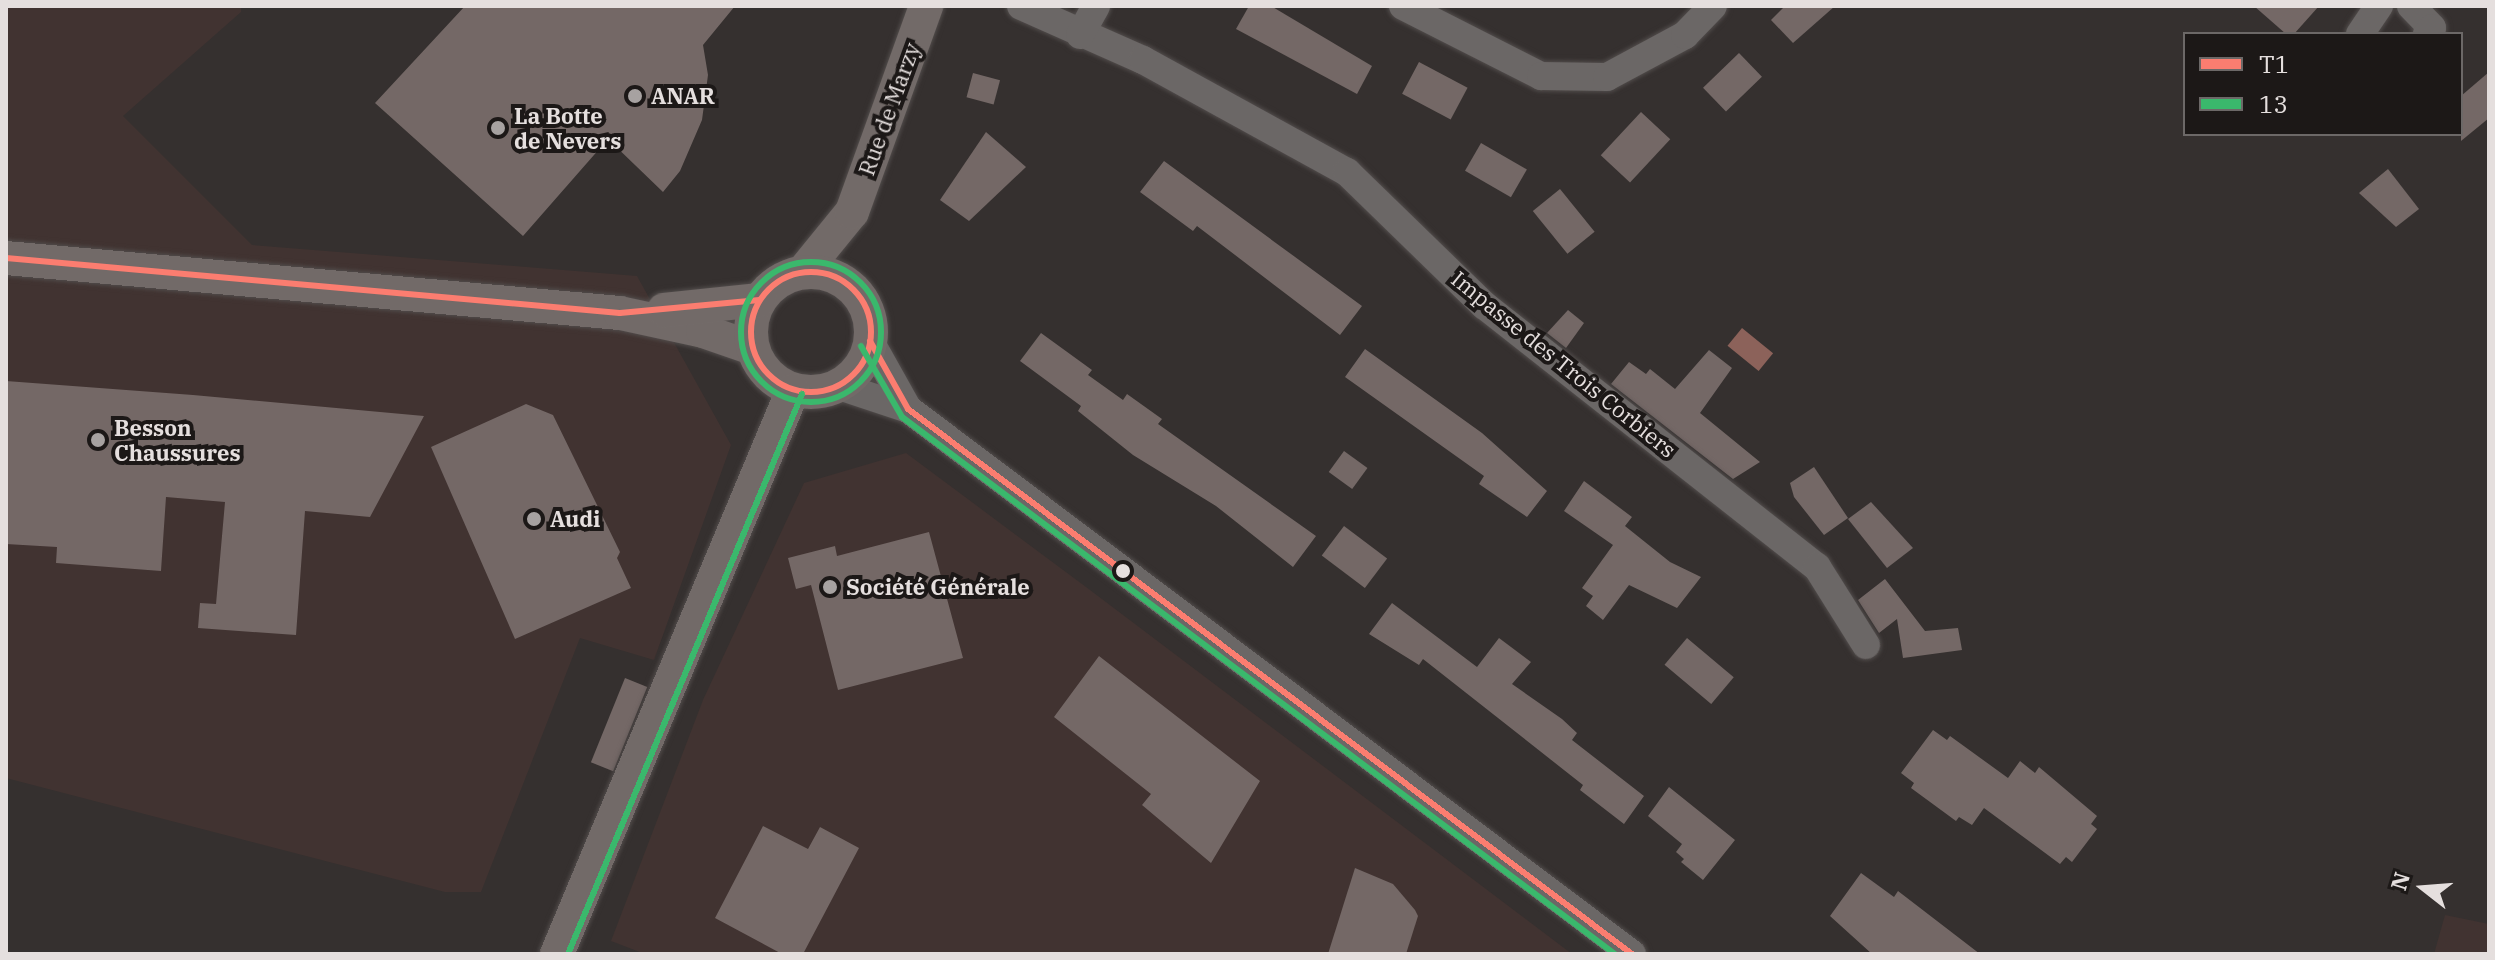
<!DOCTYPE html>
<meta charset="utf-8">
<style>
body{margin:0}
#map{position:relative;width:2495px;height:960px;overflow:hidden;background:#35302f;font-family:"IBM Plex Serif",serif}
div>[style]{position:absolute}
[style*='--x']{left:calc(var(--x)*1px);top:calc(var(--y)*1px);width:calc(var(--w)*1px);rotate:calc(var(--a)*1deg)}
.built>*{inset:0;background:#413331}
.water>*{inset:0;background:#8c625a;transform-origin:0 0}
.building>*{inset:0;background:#746866;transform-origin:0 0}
.roads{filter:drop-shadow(0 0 2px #514c4b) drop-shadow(0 0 2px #514c4b)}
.minor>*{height:28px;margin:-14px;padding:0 14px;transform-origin:14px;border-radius:14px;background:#6b6766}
.major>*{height:34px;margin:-17px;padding:0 17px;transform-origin:17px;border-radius:17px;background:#726a68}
.major>.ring{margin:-17px;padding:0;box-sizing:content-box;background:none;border:34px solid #726a68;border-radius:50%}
.bus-1>*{height:6px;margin:-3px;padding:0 3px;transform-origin:3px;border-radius:3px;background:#fb7d70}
.bus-1>.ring{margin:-3px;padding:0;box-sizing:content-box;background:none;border:6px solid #fb7d70;border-radius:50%}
.bus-2>*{height:6px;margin:-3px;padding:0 3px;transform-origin:3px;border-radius:3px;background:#3ab86c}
.bus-2>.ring{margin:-3px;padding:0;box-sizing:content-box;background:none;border:6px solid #3ab86c;border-radius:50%}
.dots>*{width:22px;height:22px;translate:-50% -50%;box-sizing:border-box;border:4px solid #1c1817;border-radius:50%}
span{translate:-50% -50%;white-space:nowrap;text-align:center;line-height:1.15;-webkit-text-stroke:8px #1c1817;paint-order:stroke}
.poi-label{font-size:22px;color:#e5dfde;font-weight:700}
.left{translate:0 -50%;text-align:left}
.street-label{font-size:22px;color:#e5dfde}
.frame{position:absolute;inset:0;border:8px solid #e5dfde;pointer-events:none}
.legend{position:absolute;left:2183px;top:32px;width:280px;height:104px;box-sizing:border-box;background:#1c1817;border:2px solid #6c6867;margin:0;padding:10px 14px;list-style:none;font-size:24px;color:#e5dfde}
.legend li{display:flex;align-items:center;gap:16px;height:40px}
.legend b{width:40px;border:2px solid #6c6867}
.north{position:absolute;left:2383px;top:848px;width:80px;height:80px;-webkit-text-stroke:6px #1c1817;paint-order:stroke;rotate:287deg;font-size:22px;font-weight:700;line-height:32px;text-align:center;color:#e5dfde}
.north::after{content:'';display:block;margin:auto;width:28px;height:36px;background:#e5dfde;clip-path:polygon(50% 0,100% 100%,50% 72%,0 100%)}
</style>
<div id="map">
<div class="built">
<i style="clip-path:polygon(6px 6px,241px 6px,241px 12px,123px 116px,252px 245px,637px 276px,731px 445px,654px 660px,580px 638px,481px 892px,445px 892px,6px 778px)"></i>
<i style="clip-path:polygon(906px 453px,1086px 587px,1572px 954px,645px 954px,611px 941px,703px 700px,804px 483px)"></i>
<i style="clip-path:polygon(2445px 915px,2489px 924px,2489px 954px,2434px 954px)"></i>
</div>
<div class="water">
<i style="left:1742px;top:328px;width:40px;height:23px;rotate:39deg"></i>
</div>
<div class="building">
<i style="clip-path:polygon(465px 6px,735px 6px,703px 45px,708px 75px,702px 120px,680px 171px,663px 192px,608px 139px,523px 236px,375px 103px)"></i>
<i style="clip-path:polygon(1249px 6px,1271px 6px,1372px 66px,1357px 94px,1236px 29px)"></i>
<i style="clip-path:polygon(1785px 6px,1835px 6px,1793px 43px,1771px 20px)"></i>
<i style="clip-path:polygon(2254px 6px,2319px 6px,2294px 34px,2286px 34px)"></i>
<i style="left:1739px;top:53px;width:33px;height:50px;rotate:46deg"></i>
<i style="left:1419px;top:62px;width:55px;height:36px;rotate:28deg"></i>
<i style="clip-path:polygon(2489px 72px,2489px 118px,2461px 141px,2461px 96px)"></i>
<i style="left:973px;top:73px;width:28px;height:25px;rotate:15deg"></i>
<i style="left:1641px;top:112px;width:40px;height:59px;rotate:43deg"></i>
<i style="clip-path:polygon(986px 132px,1026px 167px,969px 221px,940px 200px)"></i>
<i style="left:1481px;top:143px;width:53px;height:32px;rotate:30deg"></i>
<i style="clip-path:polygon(1164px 161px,1362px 306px,1340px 335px,1197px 226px,1193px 231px,1140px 192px)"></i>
<i style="clip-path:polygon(2388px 169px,2419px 209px,2396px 227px,2359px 193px)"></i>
<i style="left:1560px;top:189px;width:55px;height:35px;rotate:51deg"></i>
<i style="clip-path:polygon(1568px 310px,1584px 323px,1566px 348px,1547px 333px)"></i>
<i style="clip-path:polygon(1041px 333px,1092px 370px,1088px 375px,1123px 400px,1127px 394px,1162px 419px,1158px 424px,1316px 536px,1293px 567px,1216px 506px,1133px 455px,1078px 411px,1081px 406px,1020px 361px)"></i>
<i style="clip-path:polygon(1365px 349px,1482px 433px,1547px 491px,1527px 517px,1479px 484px,1484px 476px,1345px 377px)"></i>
<i style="clip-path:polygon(1709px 350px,1732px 368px,1700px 413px,1760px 462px,1733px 479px,1611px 384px,1629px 362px,1646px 374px,1650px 369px,1675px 389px)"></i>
<i style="clip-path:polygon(6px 381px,193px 395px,424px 416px,370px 517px,305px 511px,296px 635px,198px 628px,200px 603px,216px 604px,225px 502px,166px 497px,161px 571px,56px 563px,57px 547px,6px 544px)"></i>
<i style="clip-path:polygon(526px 404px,553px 415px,620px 552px,617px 558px,631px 588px,515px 639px,431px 447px)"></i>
<i style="left:1344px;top:451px;width:29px;height:26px;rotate:36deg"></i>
<i style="clip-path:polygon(1814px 467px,1848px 518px,1824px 535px,1794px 497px,1790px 483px)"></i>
<i style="clip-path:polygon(1584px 481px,1632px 517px,1625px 526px,1670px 562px,1701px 577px,1677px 608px,1629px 585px,1603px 620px,1586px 606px,1593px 596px,1582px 588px,1613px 545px,1564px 511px)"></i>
<i style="clip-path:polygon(1871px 502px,1913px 548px,1887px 568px,1848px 519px)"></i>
<i style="left:1344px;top:526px;width:54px;height:37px;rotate:37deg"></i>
<i style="clip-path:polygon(929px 532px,963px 658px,838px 690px,811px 585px,796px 589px,788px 558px,835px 546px,837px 556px)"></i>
<i style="clip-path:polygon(1885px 579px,1925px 631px,1958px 628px,1962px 650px,1903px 658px,1897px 619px,1879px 633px,1858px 600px)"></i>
<i style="clip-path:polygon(1392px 603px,1477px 667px,1499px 638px,1531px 662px,1512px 684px,1562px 719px,1577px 733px,1572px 740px,1644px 796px,1624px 824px,1580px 790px,1583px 785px,1423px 659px,1419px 665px,1369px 634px)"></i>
<i style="left:1687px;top:638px;width:61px;height:35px;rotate:40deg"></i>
<i style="clip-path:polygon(1099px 656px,1260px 781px,1211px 863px,1142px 805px,1151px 794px,1054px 717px)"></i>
<i style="left:625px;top:678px;width:24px;height:91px;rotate:22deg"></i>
<i style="clip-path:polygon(1933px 730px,1947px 740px,1950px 736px,2008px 778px,2020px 761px,2035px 773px,2039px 767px,2097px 816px,2091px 824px,2097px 829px,2072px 862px,2066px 857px,2060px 864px,1984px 808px,1972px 825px,1959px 817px,1956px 821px,1911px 788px,1914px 783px,1901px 773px)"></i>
<i style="clip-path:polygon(1669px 787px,1735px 840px,1703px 880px,1681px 862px,1684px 859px,1676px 852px,1682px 844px,1648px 816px)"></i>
<i style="clip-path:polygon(763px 826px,808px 849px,820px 827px,859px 848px,803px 954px,782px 954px,715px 918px)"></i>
<i style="clip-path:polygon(1355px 868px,1393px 884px,1415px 910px,1418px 916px,1406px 954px,1328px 954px)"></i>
<i style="clip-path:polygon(1861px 873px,1894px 897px,1898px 891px,1980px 954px,1872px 954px,1830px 916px)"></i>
</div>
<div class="roads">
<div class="minor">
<i style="--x:1021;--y:6;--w:133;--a:23.9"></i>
<i style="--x:1143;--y:60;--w:233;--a:28.8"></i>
<i style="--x:1347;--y:172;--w:192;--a:44.2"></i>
<i style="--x:1485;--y:306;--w:422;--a:38.2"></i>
<i style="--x:1817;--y:567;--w:92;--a:57.9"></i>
<i style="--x:1403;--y:6;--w:155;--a:26.9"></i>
<i style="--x:1541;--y:76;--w:66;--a:0.9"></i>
<i style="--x:1607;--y:77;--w:89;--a:-28.3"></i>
<i style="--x:1685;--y:35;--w:40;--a:-46"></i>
<i style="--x:2411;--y:6;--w:30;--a:46"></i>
<i style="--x:2432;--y:28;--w:8;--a:130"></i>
<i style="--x:2360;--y:34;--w:34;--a:-56"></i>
<i style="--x:1080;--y:35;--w:33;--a:-61"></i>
<i style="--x:870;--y:341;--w:78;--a:60.8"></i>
<i style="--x:839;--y:386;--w:73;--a:18.4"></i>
<i style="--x:908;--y:409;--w:906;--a:36.97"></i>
</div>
<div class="major">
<i style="--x:6;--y:258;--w:616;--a:5.12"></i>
<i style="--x:620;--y:313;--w:85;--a:12.2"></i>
<i style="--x:703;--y:331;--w:52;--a:19.1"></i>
<i style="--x:803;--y:272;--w:77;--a:-50.8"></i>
<i style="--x:852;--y:212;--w:219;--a:-70.2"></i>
<i class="ring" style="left:751px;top:272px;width:86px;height:86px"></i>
<i style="--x:664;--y:310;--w:96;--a:-6"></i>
<i style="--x:557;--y:954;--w:611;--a:-67.29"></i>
</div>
</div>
<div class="bus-1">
<i style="--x:6;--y:258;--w:616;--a:5.12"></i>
<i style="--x:620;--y:313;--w:140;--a:-5.3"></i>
<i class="ring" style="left:751px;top:272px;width:114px;height:114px"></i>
<i style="--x:870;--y:341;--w:78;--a:60.8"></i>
<i style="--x:908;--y:409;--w:906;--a:36.97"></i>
</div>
<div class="bus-2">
<i class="ring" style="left:741px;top:262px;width:134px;height:134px"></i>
<i style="--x:861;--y:346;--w:82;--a:60"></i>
<i style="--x:902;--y:417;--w:893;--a:36.99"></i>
<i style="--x:568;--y:954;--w:607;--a:-67.32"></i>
</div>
<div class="dots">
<i style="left:635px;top:96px;background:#a7a2a1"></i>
<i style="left:498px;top:128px;background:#a7a2a1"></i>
<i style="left:98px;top:440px;background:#a7a2a1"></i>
<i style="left:534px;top:519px;background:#a7a2a1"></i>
<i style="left:1123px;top:571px;background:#e5dfde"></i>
<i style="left:830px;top:587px;background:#a7a2a1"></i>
</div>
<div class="poi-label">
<span class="left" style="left:651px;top:96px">ANAR</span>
<span class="left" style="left:514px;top:128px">La Botte<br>de Nevers</span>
<span class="left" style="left:114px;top:440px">Besson<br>Chaussures</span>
<span class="left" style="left:550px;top:519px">Audi</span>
<span class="left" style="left:846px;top:587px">Société Générale</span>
</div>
<div class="street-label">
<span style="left:889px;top:109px;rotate:-70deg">Rue de Marzy</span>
<span style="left:1564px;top:364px;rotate:39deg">Impasse des Trois Corbiers</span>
</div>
<div class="frame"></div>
<ul class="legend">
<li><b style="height:10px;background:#fb7d70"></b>T1</li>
<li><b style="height:10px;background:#3ab86c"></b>13</li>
</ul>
<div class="north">N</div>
</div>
